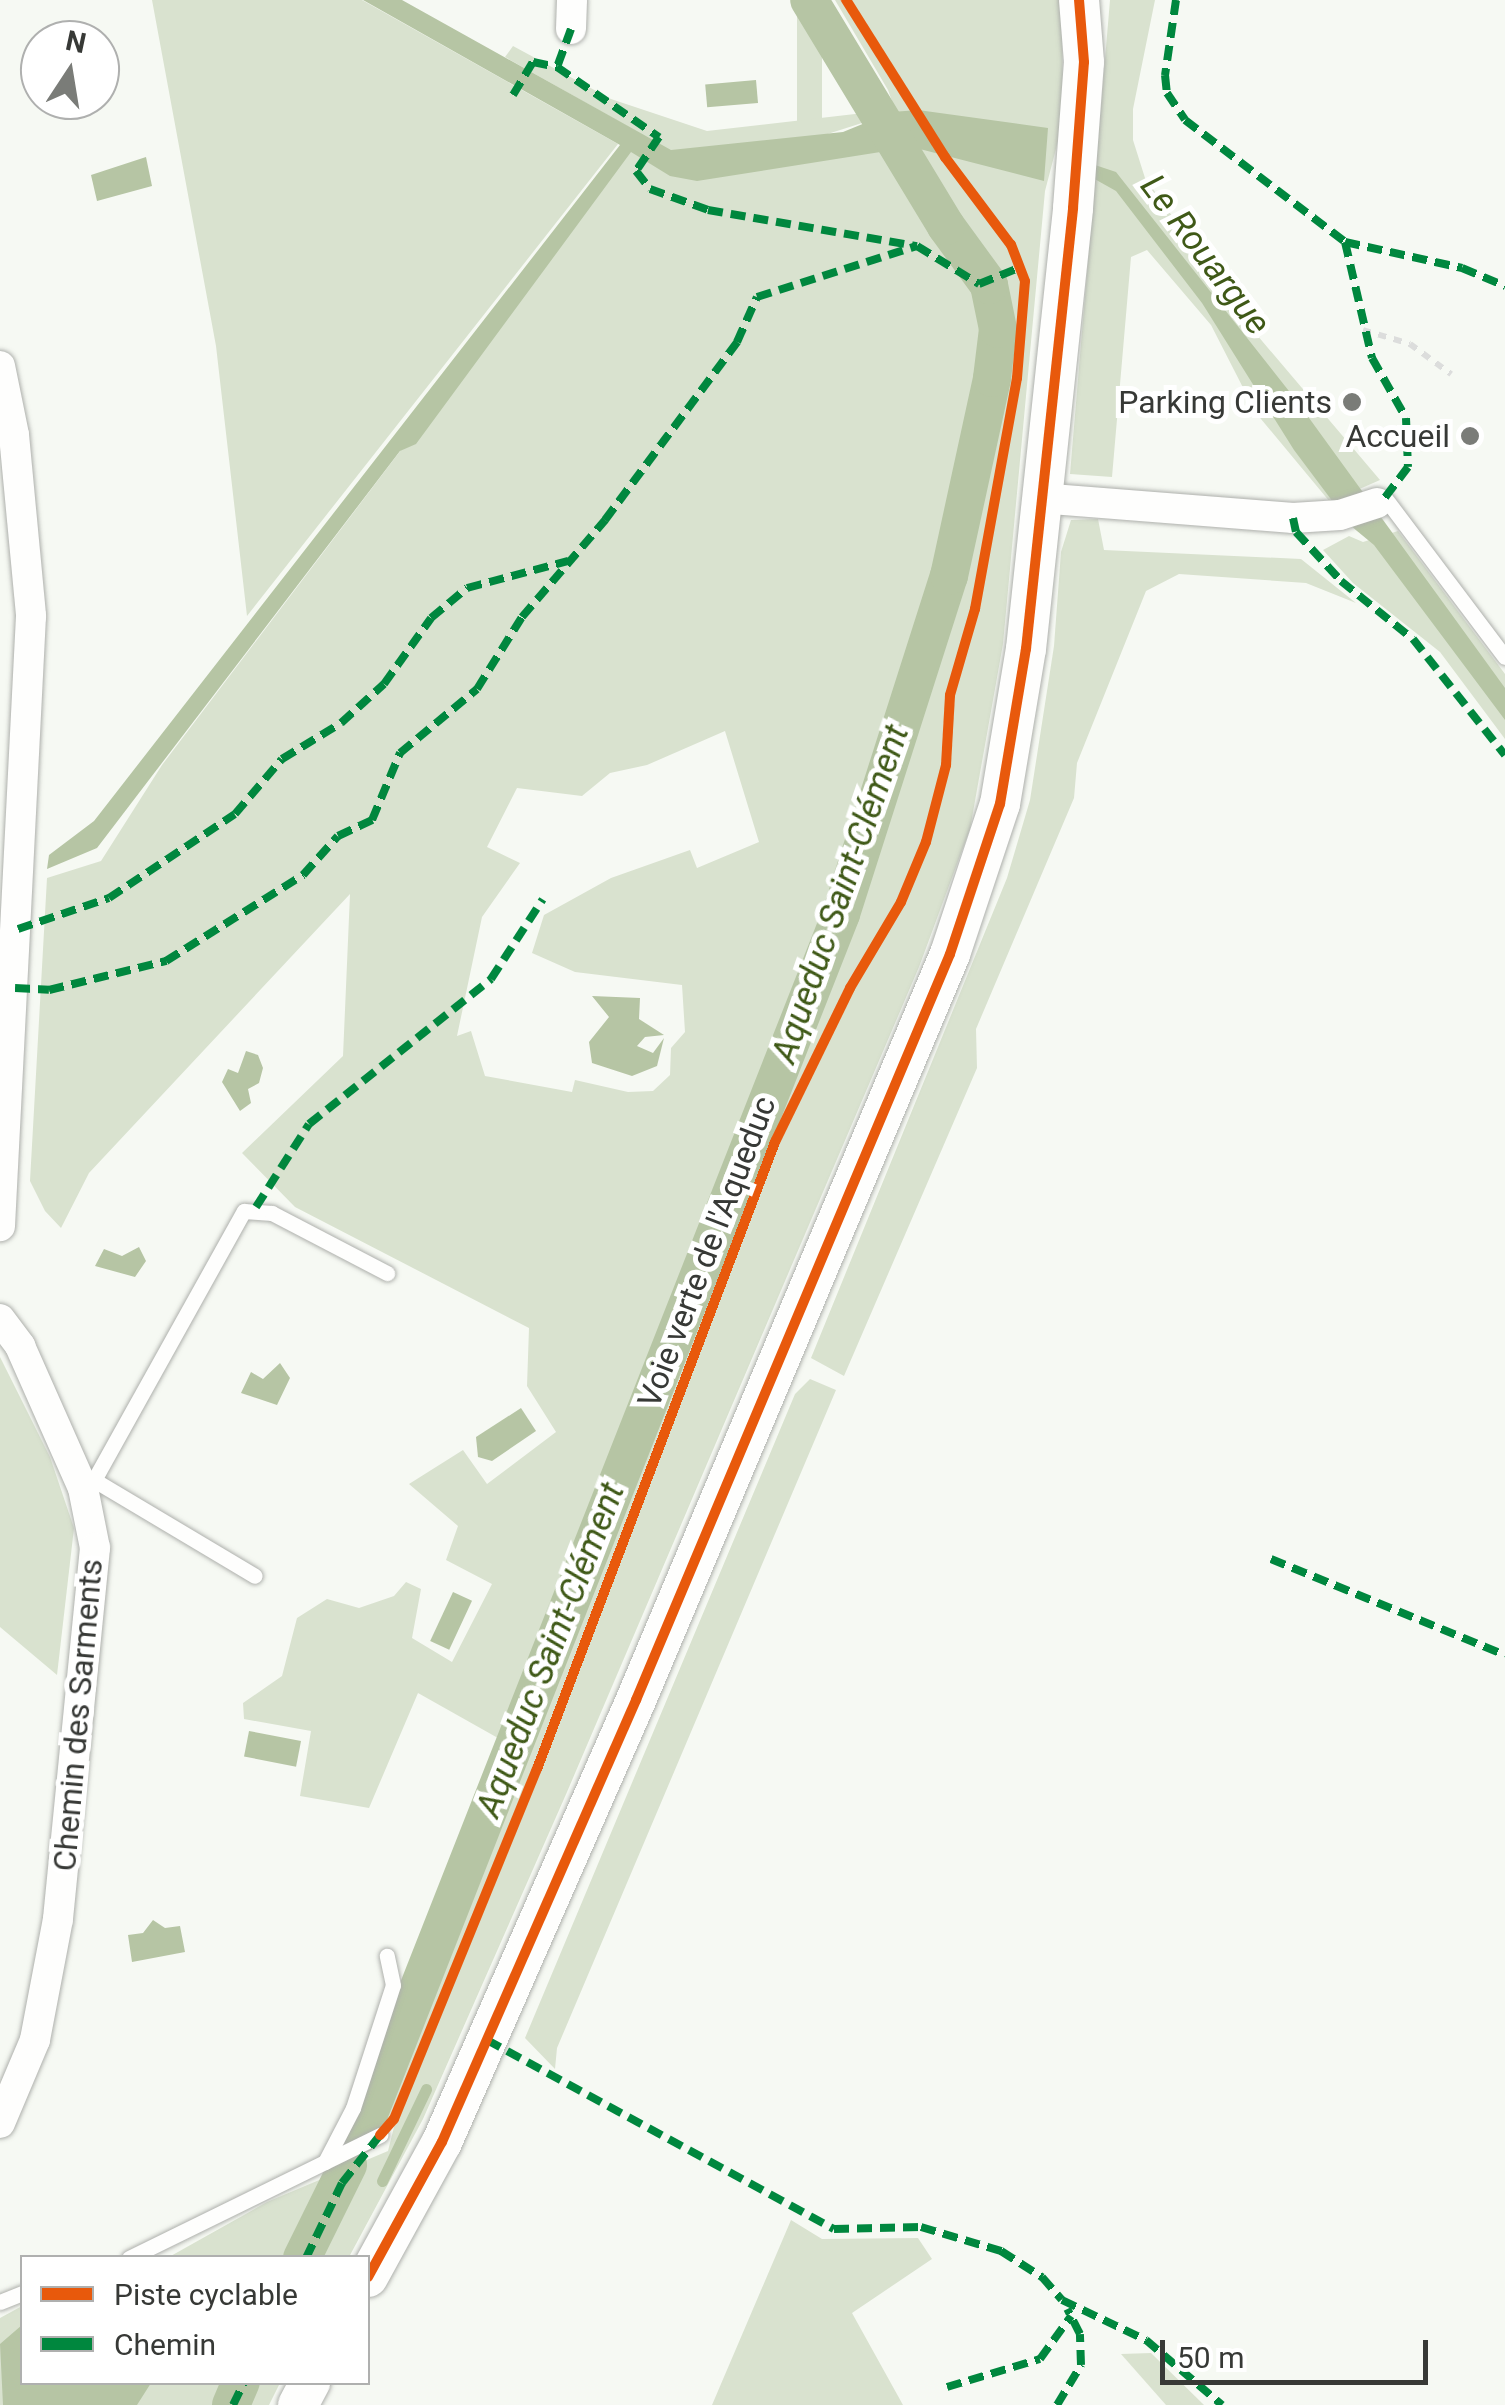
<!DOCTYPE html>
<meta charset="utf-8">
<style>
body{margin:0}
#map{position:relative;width:1505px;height:2405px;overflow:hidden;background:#f6f9f3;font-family:Roboto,sans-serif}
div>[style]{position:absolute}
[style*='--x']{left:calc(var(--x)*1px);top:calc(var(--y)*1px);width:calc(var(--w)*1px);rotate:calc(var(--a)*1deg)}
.green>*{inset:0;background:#d9e2cf;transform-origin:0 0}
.water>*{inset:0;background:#b6c5a4;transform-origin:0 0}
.stream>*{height:11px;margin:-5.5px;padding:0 5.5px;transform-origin:5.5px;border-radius:5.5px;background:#b6c5a4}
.canal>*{height:38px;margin:-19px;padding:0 19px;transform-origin:19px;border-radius:19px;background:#b6c5a4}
.path>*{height:6px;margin-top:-3px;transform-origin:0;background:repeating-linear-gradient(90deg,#dcdddc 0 8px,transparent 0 16px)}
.roads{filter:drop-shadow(0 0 2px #aeb0ac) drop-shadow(0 0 2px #aeb0ac)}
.service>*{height:15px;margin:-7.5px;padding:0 7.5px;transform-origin:7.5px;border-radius:7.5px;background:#fefefd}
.minor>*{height:30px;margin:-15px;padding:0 15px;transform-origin:15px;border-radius:15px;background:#fefefd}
.tertiary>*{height:40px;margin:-20px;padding:0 20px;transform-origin:20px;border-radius:20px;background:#fefefd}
.quiet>*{height:8px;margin-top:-4px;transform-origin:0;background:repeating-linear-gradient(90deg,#00873e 0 15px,transparent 0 23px)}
.cycleway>*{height:10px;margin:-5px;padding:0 5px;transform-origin:5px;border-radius:5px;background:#e8590c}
.dots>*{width:28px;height:28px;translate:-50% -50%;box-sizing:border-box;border:5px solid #fff;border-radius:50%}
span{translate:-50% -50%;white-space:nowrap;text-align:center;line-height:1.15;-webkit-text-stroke:10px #fff;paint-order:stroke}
.poi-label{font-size:32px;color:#373936}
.right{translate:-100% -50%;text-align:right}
.street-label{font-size:32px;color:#373936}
.water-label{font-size:35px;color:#3f5917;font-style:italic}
.legend{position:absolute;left:20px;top:2255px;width:350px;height:130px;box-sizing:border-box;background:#fff;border:2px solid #afb0af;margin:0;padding:12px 18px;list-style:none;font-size:30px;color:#373936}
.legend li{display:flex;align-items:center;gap:20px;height:50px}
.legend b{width:50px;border:2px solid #afb0af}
.north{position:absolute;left:20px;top:20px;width:100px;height:100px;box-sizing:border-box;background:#fff;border:2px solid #afb0af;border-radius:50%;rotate:12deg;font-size:28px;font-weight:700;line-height:40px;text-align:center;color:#373936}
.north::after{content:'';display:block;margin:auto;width:35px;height:45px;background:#7a7c78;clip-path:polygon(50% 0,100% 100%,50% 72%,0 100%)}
.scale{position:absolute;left:1160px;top:2340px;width:268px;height:45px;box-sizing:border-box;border:5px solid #373936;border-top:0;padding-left:12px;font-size:30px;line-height:35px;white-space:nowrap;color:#373936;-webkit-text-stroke:8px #fff;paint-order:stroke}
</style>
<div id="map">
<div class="green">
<i style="clip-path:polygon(152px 0,362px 0,618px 144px,247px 616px,216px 346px)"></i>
<i style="left:797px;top:0;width:25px;height:132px"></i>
<i style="clip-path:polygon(evenodd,835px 0,1062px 0,1063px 122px,1045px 191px,1003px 644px,970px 829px,919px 967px,567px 1792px,423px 2119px,349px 2257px,169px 2257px,267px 2202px,388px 2151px,395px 2123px,358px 2130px,482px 1831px,505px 1742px,418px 1693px,369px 1808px,300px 1796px,311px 1731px,244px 1719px,243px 1703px,282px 1676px,297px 1618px,327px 1599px,359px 1608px,394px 1596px,406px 1582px,421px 1589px,412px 1638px,452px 1662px,492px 1584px,446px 1560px,458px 1526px,409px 1484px,463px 1450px,487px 1484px,556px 1432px,527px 1386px,529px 1328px,295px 1207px,242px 1153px,343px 1056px,350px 894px,89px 1173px,61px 1228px,45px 1211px,30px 1181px,47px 878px,101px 861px,162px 765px,630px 148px,689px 175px,906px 140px,888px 90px,835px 0,725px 731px,759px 842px,697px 868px,690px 850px,611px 878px,544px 915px,532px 953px,575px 972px,682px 985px,685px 1032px,671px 1048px,670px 1075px,653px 1091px,628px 1092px,575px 1080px,572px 1092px,485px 1076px,471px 1031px,457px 1036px,482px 917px,520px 863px,487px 847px,517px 788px,582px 796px,610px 773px,647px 765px,725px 731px)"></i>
<i style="clip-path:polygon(1110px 0,1155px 0,1133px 109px,1133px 140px,1145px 178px,1257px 335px,1380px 480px,1330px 502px,1256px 413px,1211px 325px,1147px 250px,1131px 257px,1112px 477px,1070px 474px)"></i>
<i style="clip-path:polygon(513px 46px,611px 99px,707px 131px,881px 111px,884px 116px,815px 138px,671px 151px,505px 57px)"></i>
<i style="clip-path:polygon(1098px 519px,1104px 550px,1301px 559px,1356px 603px,1306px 583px,1179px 574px,1146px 591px,1077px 763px,1074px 798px,976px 1029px,977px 1068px,844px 1376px,811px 1358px,1007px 878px,1030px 800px,1054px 646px,1061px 552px,1071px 520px)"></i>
<i style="clip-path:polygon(1398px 531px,1505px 674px,1505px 739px,1440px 652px,1353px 583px,1323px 550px,1349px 536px,1363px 542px)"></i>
<i style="clip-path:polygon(0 1357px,50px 1457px,74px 1528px,57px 1675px,0 1627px)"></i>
<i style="clip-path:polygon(810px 1379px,836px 1390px,557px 2048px,555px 2069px,525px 2038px,795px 1394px)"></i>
<i style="clip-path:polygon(791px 2220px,822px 2239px,918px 2238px,932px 2259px,852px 2313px,903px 2405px,712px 2405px)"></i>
<i style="clip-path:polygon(22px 2306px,22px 2382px,280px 2383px,269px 2405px,0 2405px,0 2318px)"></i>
<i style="clip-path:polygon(1151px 2353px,1204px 2405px,1166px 2405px,1121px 2354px)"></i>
</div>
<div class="water">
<i style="clip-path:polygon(363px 0,402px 0,671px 150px,843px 132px,892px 112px,918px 110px,1048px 128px,1044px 181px,912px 147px,697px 181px,670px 176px,631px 152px,416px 444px,400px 451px,97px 848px,47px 869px,49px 855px,94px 821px,620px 145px)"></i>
<i style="left:756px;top:80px;width:23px;height:51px;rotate:85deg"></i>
<i style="clip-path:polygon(146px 157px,152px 186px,97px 201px,91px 175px)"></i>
<i style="clip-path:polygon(1092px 164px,1116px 172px,1296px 400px,1505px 688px,1505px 720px,1374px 545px,1351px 526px,1294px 450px,1202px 303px,1116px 191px,1091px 177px)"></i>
<i style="clip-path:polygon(592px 996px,640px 998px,639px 1019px,664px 1035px,645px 1037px,637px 1046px,653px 1053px,664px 1038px,657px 1066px,632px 1076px,592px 1063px,589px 1042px,609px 1017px)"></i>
<i style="clip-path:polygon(246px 1051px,258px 1055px,263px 1068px,259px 1083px,248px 1089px,251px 1103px,240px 1111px,222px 1082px,228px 1069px,238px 1073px)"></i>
<i style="clip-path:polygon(139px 1247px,146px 1261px,135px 1277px,95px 1266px,104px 1249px,122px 1256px)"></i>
<i style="clip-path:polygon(280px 1363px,290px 1378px,277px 1405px,241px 1393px,251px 1372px,263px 1379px)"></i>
<i style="clip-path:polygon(521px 1408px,536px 1431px,492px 1461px,478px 1457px,476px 1437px)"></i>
<i style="left:453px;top:1592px;width:21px;height:54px;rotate:25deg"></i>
<i style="left:249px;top:1731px;width:53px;height:26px;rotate:11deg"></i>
<i style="clip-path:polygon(153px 1920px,165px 1928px,180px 1926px,185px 1952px,132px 1962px,128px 1935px,143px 1933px)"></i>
<i style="clip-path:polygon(22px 2325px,22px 2382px,151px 2383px,137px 2405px,3px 2405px,0 2344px)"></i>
</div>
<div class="stream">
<i style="--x:382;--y:2181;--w:102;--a:-64.4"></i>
</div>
<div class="canal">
<i style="--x:361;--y:2134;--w:1311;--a:-68.52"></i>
<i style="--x:841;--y:914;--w:355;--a:-72.3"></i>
<i style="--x:949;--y:576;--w:203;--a:-77.7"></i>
<i style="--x:992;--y:378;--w:49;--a:-83"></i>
<i style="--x:998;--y:329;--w:45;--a:-101.6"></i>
<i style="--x:989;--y:285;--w:73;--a:-126.1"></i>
<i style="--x:946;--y:226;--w:264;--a:-121.2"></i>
<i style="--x:302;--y:2258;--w:104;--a:-63.7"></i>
<i style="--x:231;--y:2405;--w:25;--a:-67"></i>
</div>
<div class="path">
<i style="--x:1363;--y:330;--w:49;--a:16.6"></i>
<i style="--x:1410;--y:344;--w:51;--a:36.2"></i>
</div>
<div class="roads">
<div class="service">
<i style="--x:1377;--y:503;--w:9;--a:-32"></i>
<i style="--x:1385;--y:498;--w:199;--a:53"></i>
<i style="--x:94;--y:1480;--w:187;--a:30.8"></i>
<i style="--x:83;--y:1488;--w:14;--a:-36"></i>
<i style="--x:94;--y:1480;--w:308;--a:-60.9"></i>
<i style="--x:244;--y:1211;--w:28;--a:4"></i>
<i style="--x:272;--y:1213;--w:130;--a:27.6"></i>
<i style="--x:325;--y:2162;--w:61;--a:-62.6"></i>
<i style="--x:353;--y:2108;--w:129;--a:-72"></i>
<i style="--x:393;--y:1985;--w:30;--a:-102"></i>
<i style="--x:129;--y:2258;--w:280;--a:-26.1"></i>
<i style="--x:0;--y:2302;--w:24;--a:-22"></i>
</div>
<div class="minor">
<i style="--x:571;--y:29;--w:29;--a:-88"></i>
<i style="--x:0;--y:366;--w:70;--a:78.5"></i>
<i style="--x:14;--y:435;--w:182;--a:84.6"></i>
<i style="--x:31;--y:616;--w:611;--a:92.91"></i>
<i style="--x:1039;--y:498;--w:255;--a:4.5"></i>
<i style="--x:1293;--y:518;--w:47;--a:-3.7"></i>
<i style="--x:1340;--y:515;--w:39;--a:-18"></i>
<i style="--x:0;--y:1319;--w:34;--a:53"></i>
<i style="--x:20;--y:1346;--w:155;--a:66.1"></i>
<i style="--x:83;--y:1488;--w:61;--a:78.7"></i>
<i style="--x:95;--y:1548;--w:373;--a:95.7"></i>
<i style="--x:58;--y:1919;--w:123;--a:100.8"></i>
<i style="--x:35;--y:2040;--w:90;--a:112.9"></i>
</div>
<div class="tertiary">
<i style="--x:368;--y:2277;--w:154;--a:-61.3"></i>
<i style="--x:442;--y:2142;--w:483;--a:-66.3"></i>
<i style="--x:636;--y:1700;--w:809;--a:-67.17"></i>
<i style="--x:950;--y:954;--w:158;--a:-71.6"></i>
<i style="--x:1000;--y:804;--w:157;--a:-80.5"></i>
<i style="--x:1026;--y:649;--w:443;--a:-83.9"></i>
<i style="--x:1073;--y:208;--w:146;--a:-85.7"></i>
<i style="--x:1084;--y:62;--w:62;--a:-94.6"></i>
<i style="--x:298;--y:2405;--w:26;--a:-62"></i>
</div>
</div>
<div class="quiet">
<i style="--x:1176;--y:0;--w:76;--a:98.3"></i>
<i style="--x:1165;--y:75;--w:18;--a:84"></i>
<i style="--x:1167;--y:93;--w:32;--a:56"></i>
<i style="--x:1185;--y:120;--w:201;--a:37.3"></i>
<i style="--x:1345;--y:242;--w:120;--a:12.5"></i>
<i style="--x:1462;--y:268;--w:47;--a:22.7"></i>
<i style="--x:571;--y:29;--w:40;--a:110.2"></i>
<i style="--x:557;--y:67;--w:124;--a:34.5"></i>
<i style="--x:659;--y:137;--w:41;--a:124.1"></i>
<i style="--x:636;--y:171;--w:23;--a:52"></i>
<i style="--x:650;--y:189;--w:62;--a:19.9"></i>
<i style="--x:708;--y:210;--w:212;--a:9.8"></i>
<i style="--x:917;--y:246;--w:73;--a:31.5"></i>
<i style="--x:979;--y:284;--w:45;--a:-22"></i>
<i style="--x:513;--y:95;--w:39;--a:-59"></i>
<i style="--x:533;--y:62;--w:25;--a:12"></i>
<i style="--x:1345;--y:242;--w:119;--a:76.9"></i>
<i style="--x:1372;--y:358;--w:69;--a:60.5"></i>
<i style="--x:1406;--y:418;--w:49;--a:87.7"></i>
<i style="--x:1408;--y:467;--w:39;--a:127"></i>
<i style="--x:1293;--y:518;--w:14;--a:78"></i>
<i style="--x:1296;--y:532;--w:67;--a:47.4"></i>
<i style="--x:1341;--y:581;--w:92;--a:38.9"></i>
<i style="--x:1413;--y:639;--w:148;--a:51.6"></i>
<i style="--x:18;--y:929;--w:96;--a:-18.8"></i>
<i style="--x:109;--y:898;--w:151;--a:-33.7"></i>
<i style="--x:235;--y:814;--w:72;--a:-49.5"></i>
<i style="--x:282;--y:759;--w:69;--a:-31.4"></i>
<i style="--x:341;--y:723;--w:58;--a:-42.2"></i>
<i style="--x:384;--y:684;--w:81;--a:-54.5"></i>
<i style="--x:431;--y:618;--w:47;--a:-39.8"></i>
<i style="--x:467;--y:588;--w:105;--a:-15"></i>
<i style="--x:15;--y:988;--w:34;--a:3"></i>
<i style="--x:49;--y:990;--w:121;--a:-13.9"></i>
<i style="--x:166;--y:961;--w:162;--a:-32.1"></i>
<i style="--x:303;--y:875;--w:52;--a:-48.1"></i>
<i style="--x:338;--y:836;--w:38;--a:-25"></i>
<i style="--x:372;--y:820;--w:73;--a:-67.3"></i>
<i style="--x:400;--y:753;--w:100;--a:-39.7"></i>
<i style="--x:477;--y:689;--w:85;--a:-58"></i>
<i style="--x:522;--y:617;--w:128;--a:-49.4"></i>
<i style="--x:605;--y:520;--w:222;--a:-53.4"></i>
<i style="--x:737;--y:342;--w:49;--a:-66"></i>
<i style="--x:757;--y:297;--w:168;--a:-17.7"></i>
<i style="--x:256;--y:1207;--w:98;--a:-57.4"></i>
<i style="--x:309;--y:1124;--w:233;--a:-38.5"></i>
<i style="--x:491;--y:979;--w:95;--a:-57"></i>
<i style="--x:1271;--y:1559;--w:253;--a:22.3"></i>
<i style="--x:487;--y:2040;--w:395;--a:28.6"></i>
<i style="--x:834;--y:2229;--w:87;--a:-1.3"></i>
<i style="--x:921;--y:2227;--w:84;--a:16.7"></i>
<i style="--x:1001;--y:2251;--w:49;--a:32.4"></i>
<i style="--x:1042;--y:2277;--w:30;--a:49"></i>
<i style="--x:1062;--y:2300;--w:93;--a:25.5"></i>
<i style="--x:1146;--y:2340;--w:100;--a:40.5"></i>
<i style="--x:306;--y:2258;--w:83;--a:-64.4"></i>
<i style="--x:342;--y:2183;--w:61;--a:-51.6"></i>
<i style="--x:947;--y:2387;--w:97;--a:-16.8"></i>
<i style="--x:1040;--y:2359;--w:53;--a:-54.2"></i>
<i style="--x:233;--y:2405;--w:25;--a:-64"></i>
<i style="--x:1057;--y:2405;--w:47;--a:-59"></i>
<i style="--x:1081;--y:2365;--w:31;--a:-92"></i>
<i style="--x:1080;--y:2334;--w:28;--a:-117"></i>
</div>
<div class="cycleway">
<i style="--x:380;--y:2135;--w:21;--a:-49"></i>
<i style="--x:394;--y:2119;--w:378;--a:-67.8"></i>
<i style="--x:537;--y:1769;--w:671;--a:-69.21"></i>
<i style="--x:775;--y:1142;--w:171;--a:-64"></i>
<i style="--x:850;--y:988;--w:100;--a:-59.3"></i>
<i style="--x:901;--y:902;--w:65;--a:-67.4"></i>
<i style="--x:926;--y:842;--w:80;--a:-75.4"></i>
<i style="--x:946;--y:765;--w:70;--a:-86.7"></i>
<i style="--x:950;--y:695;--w:90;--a:-73.8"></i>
<i style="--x:975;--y:609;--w:235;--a:-79.7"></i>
<i style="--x:1017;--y:378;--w:97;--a:-85.3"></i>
<i style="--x:1025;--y:281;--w:39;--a:-111"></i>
<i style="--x:1011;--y:245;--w:110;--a:-126.9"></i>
<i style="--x:945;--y:157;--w:186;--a:-122.2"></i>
<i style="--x:368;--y:2277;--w:154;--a:-61.3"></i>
<i style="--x:442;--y:2142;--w:483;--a:-66.3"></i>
<i style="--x:636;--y:1700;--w:809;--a:-67.17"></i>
<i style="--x:950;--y:954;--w:158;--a:-71.6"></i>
<i style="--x:1000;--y:804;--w:157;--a:-80.5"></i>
<i style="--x:1026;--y:649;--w:443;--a:-83.9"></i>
<i style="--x:1073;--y:208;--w:146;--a:-85.7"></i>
<i style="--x:1084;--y:62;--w:62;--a:-94.6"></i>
</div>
<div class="dots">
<i style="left:1352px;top:402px;background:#7a7c78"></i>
<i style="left:1470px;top:436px;background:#7a7c78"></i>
</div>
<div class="poi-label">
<span class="right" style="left:1332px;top:402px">Parking Clients</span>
<span class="right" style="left:1450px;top:436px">Accueil</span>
</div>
<div class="street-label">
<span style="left:707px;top:1252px;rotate:-69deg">Voie verte de l'Aqueduc</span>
<span style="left:78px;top:1715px;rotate:-85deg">Chemin des Sarments</span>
</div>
<div class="water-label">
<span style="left:1205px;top:255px;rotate:53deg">Le Rouargue</span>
<span style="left:841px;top:894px;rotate:-71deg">Aqueduc Saint-Clément</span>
<span style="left:551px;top:1650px;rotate:-69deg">Aqueduc Saint-Clément</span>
</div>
<ul class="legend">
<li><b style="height:12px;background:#e8590c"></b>Piste cyclable</li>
<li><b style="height:12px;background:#00873e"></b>Chemin</li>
</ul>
<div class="north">N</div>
<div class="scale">50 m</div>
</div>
